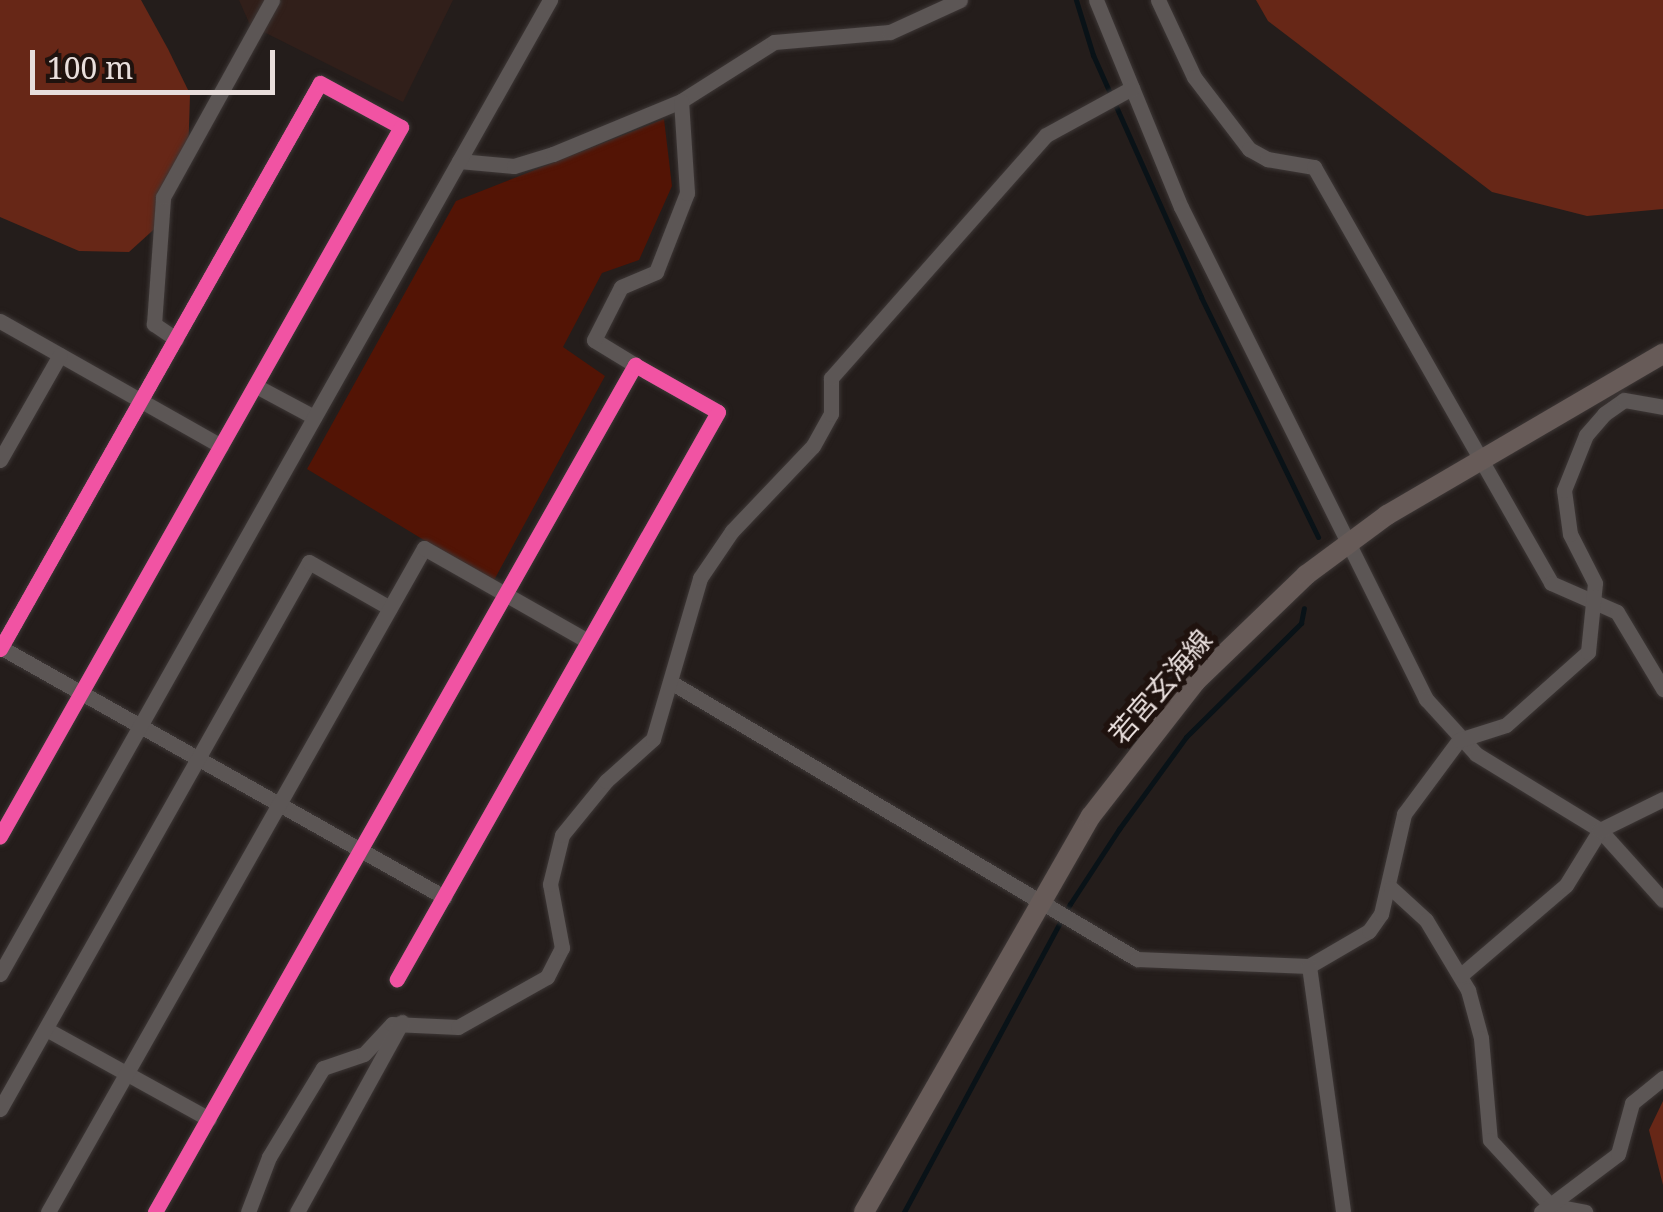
<!DOCTYPE html>
<meta charset="utf-8">
<style>
body{margin:0}
#map{position:relative;width:1663px;height:1212px;overflow:hidden;background:#241d1b;font-family:"Noto Serif","Noto Sans JP",serif}
div>[style]{position:absolute}
[style*='--x']{left:calc(var(--x)*1px);top:calc(var(--y)*1px);width:calc(var(--w)*1px);rotate:calc(var(--a)*1deg)}
.built>*{inset:0;background:#311f1a}
.green>*{inset:0;background:#531405}
.forest>*{inset:0;background:#672717}
.stream>*{height:5px;margin:-2.5px;padding:0 2.5px;transform-origin:2.5px;border-radius:2.5px;background:#091217}
.roads{filter:drop-shadow(0 0 2px #3d3736) drop-shadow(0 0 2px #3d3736)}
.minor>*{height:15px;margin:-7.5px;padding:0 7.5px;transform-origin:7.5px;border-radius:7.5px;background:#5c5655}
.major>*{height:20px;margin:-10px;padding:0 10px;transform-origin:10px;border-radius:10px;background:#675b58}
.cycleway>*{height:15px;margin:-7.5px;padding:0 7.5px;transform-origin:7.5px;border-radius:7.5px;background:#f153a3}
span{translate:-50% -50%;white-space:nowrap;text-align:center;line-height:1.15;-webkit-text-stroke:10px #1f120e;paint-order:stroke}
.street-label{font-size:28px;color:#e8dedc}
.scale{position:absolute;left:30px;top:50px;width:245px;height:45px;box-sizing:border-box;border:5px solid #e8dedc;border-top:0;padding-left:12px;font-size:30px;line-height:35px;white-space:nowrap;color:#e8dedc;-webkit-text-stroke:8px #1f120e;paint-order:stroke}
</style>
<div id="map">
<div class="built">
<i style="clip-path:polygon(239px 0,453px 0,403px 102px,250px 25px)"></i>
</div>
<div class="green">
<i style="clip-path:polygon(664px 119px,672px 186px,639px 260px,602px 273px,563px 347px,605px 376px,493px 582px,307px 469px,456px 201px)"></i>
</div>
<div class="forest">
<i style="clip-path:polygon(0 0,141px 0,168px 49px,190px 94px,188px 160px,161px 223px,129px 252px,79px 251px,0 217px)"></i>
<i style="clip-path:polygon(1256px 0,1663px 0,1663px 209px,1587px 216px,1492px 192px,1268px 21px)"></i>
<i style="clip-path:polygon(1663px 1101px,1663px 1185px,1649px 1130px)"></i>
</div>
<div class="stream">
<i style="--x:1076;--y:0;--w:58;--a:72.8"></i>
<i style="--x:1093;--y:55;--w:265;--a:65.9"></i>
<i style="--x:1201;--y:297;--w:267;--a:64"></i>
<i style="--x:904;--y:1212;--w:350;--a:-61.7"></i>
<i style="--x:1070;--y:904;--w:90;--a:-56.8"></i>
<i style="--x:1119;--y:829;--w:114;--a:-53.9"></i>
<i style="--x:1186;--y:737;--w:162;--a:-44.7"></i>
<i style="--x:1301;--y:623;--w:15;--a:-79"></i>
</div>
<div class="roads">
<div class="minor">
<i style="--x:1096;--y:0;--w:224;--a:67.7"></i>
<i style="--x:1181;--y:207;--w:550;--a:63.53"></i>
<i style="--x:1426;--y:699;--w:74;--a:47.7"></i>
<i style="--x:1476;--y:754;--w:145;--a:31.5"></i>
<i style="--x:1600;--y:830;--w:94;--a:48"></i>
<i style="--x:1158;--y:0;--w:85;--a:64.9"></i>
<i style="--x:1194;--y:77;--w:91;--a:52.6"></i>
<i style="--x:1249;--y:149;--w:21;--a:29"></i>
<i style="--x:1267;--y:159;--w:48;--a:9.7"></i>
<i style="--x:1314;--y:167;--w:479;--a:60.3"></i>
<i style="--x:1551;--y:583;--w:72;--a:23.7"></i>
<i style="--x:1617;--y:612;--w:90;--a:59.1"></i>
<i style="--x:459;--y:161;--w:55;--a:5.2"></i>
<i style="--x:514;--y:166;--w:41;--a:-17.1"></i>
<i style="--x:553;--y:154;--w:139;--a:-22.5"></i>
<i style="--x:681;--y:101;--w:110;--a:-32.4"></i>
<i style="--x:774;--y:42;--w:116;--a:-4.9"></i>
<i style="--x:890;--y:32;--w:77;--a:-24.6"></i>
<i style="--x:0;--y:321;--w:254;--a:29.5"></i>
<i style="--x:176;--y:339;--w:27;--a:-146"></i>
<i style="--x:154;--y:324;--w:127;--a:-85.9"></i>
<i style="--x:163;--y:197;--w:225;--a:-61"></i>
<i style="--x:635;--y:365;--w:48;--a:-148.6"></i>
<i style="--x:594;--y:340;--w:59;--a:-63"></i>
<i style="--x:621;--y:287;--w:38;--a:-23"></i>
<i style="--x:656;--y:272;--w:85;--a:-68.6"></i>
<i style="--x:687;--y:193;--w:92;--a:-93.7"></i>
<i style="--x:256;--y:386;--w:66;--a:28.1"></i>
<i style="--x:0;--y:460;--w:121;--a:-60.3"></i>
<i style="--x:0;--y:647;--w:510;--a:29.38"></i>
<i style="--x:0;--y:649;--w:650;--a:-60.52"></i>
<i style="--x:320;--y:83;--w:92;--a:28.5"></i>
<i style="--x:401;--y:127;--w:815;--a:119.49"></i>
<i style="--x:674;--y:684;--w:539;--a:30.71"></i>
<i style="--x:1137;--y:959;--w:172;--a:2.3"></i>
<i style="--x:1309;--y:966;--w:69;--a:-30.3"></i>
<i style="--x:1369;--y:931;--w:21;--a:-55"></i>
<i style="--x:1381;--y:914;--w:103;--a:-77"></i>
<i style="--x:1404;--y:814;--w:92;--a:-53.4"></i>
<i style="--x:1459;--y:740;--w:49;--a:-17.7"></i>
<i style="--x:1506;--y:725;--w:110;--a:-41.7"></i>
<i style="--x:1588;--y:652;--w:69;--a:-84.2"></i>
<i style="--x:1595;--y:583;--w:55;--a:-117"></i>
<i style="--x:1570;--y:534;--w:44;--a:-97.8"></i>
<i style="--x:1564;--y:490;--w:59;--a:-68.2"></i>
<i style="--x:1586;--y:435;--w:28;--a:-49"></i>
<i style="--x:1604;--y:414;--w:24;--a:-35"></i>
<i style="--x:1624;--y:400;--w:40;--a:10"></i>
<i style="--x:1391;--y:888;--w:47;--a:42.4"></i>
<i style="--x:1426;--y:920;--w:82;--a:59"></i>
<i style="--x:1468;--y:990;--w:50;--a:74.8"></i>
<i style="--x:1481;--y:1038;--w:102;--a:85"></i>
<i style="--x:1490;--y:1140;--w:88;--a:47.3"></i>
<i style="--x:1550;--y:1205;--w:36;--a:11"></i>
<i style="--x:1309;--y:966;--w:248;--a:82.1"></i>
<i style="--x:0;--y:974;--w:1119;--a:-60.55"></i>
<i style="--x:1461;--y:975;--w:138;--a:-40.6"></i>
<i style="--x:1566;--y:885;--w:65;--a:-58.3"></i>
<i style="--x:1600;--y:830;--w:70;--a:-26.2"></i>
<i style="--x:46;--y:1029;--w:186;--a:28.9"></i>
<i style="--x:0;--y:1109;--w:628;--a:-60.54"></i>
<i style="--x:309;--y:562;--w:93;--a:29.6"></i>
<i style="--x:48;--y:1212;--w:763;--a:-60.48"></i>
<i style="--x:424;--y:548;--w:189;--a:29.6"></i>
<i style="--x:155;--y:1212;--w:974;--a:-60.46"></i>
<i style="--x:635;--y:365;--w:95;--a:29.5"></i>
<i style="--x:718;--y:412;--w:652;--a:119.52"></i>
<i style="--x:248;--y:1212;--w:59;--a:-69.1"></i>
<i style="--x:269;--y:1157;--w:104;--a:-58.8"></i>
<i style="--x:323;--y:1068;--w:43;--a:-18.9"></i>
<i style="--x:364;--y:1054;--w:41;--a:-47"></i>
<i style="--x:392;--y:1024;--w:66;--a:2.6"></i>
<i style="--x:458;--y:1027;--w:102;--a:-29.3"></i>
<i style="--x:547;--y:977;--w:33;--a:-63"></i>
<i style="--x:562;--y:948;--w:65;--a:-100.6"></i>
<i style="--x:550;--y:884;--w:50;--a:-76.2"></i>
<i style="--x:562;--y:835;--w:70;--a:-50.8"></i>
<i style="--x:606;--y:781;--w:63;--a:-41.8"></i>
<i style="--x:653;--y:739;--w:168;--a:-73.7"></i>
<i style="--x:700;--y:578;--w:57;--a:-55.8"></i>
<i style="--x:732;--y:531;--w:117;--a:-46.4"></i>
<i style="--x:813;--y:446;--w:37;--a:-61"></i>
<i style="--x:831;--y:414;--w:36;--a:-90"></i>
<i style="--x:831;--y:378;--w:324;--a:-48.5"></i>
<i style="--x:1046;--y:135;--w:98;--a:-28.7"></i>
<i style="--x:297;--y:1212;--w:217;--a:-61.1"></i>
<i style="--x:1541;--y:1212;--w:96;--a:-37"></i>
<i style="--x:1618;--y:1154;--w:53;--a:-74.6"></i>
<i style="--x:1632;--y:1103;--w:40;--a:-39"></i>
</div>
<div class="major">
<i style="--x:864;--y:1212;--w:456;--a:-60.2"></i>
<i style="--x:1091;--y:816;--w:171;--a:-52.1"></i>
<i style="--x:1196;--y:681;--w:153;--a:-43.9"></i>
<i style="--x:1306;--y:575;--w:101;--a:-36.5"></i>
<i style="--x:1387;--y:515;--w:320;--a:-30.3"></i>
</div>
</div>
<div class="cycleway">
<i style="--x:0;--y:649;--w:650;--a:-60.52"></i>
<i style="--x:320;--y:83;--w:92;--a:28.5"></i>
<i style="--x:401;--y:127;--w:815;--a:119.49"></i>
<i style="--x:155;--y:1212;--w:974;--a:-60.46"></i>
<i style="--x:635;--y:365;--w:95;--a:29.5"></i>
<i style="--x:718;--y:412;--w:652;--a:119.52"></i>
</div>
<div class="street-label">
<span style="left:1160px;top:686px;rotate:-49deg">若宮玄海線</span>
</div>
<div class="scale">100 m</div>
</div>
